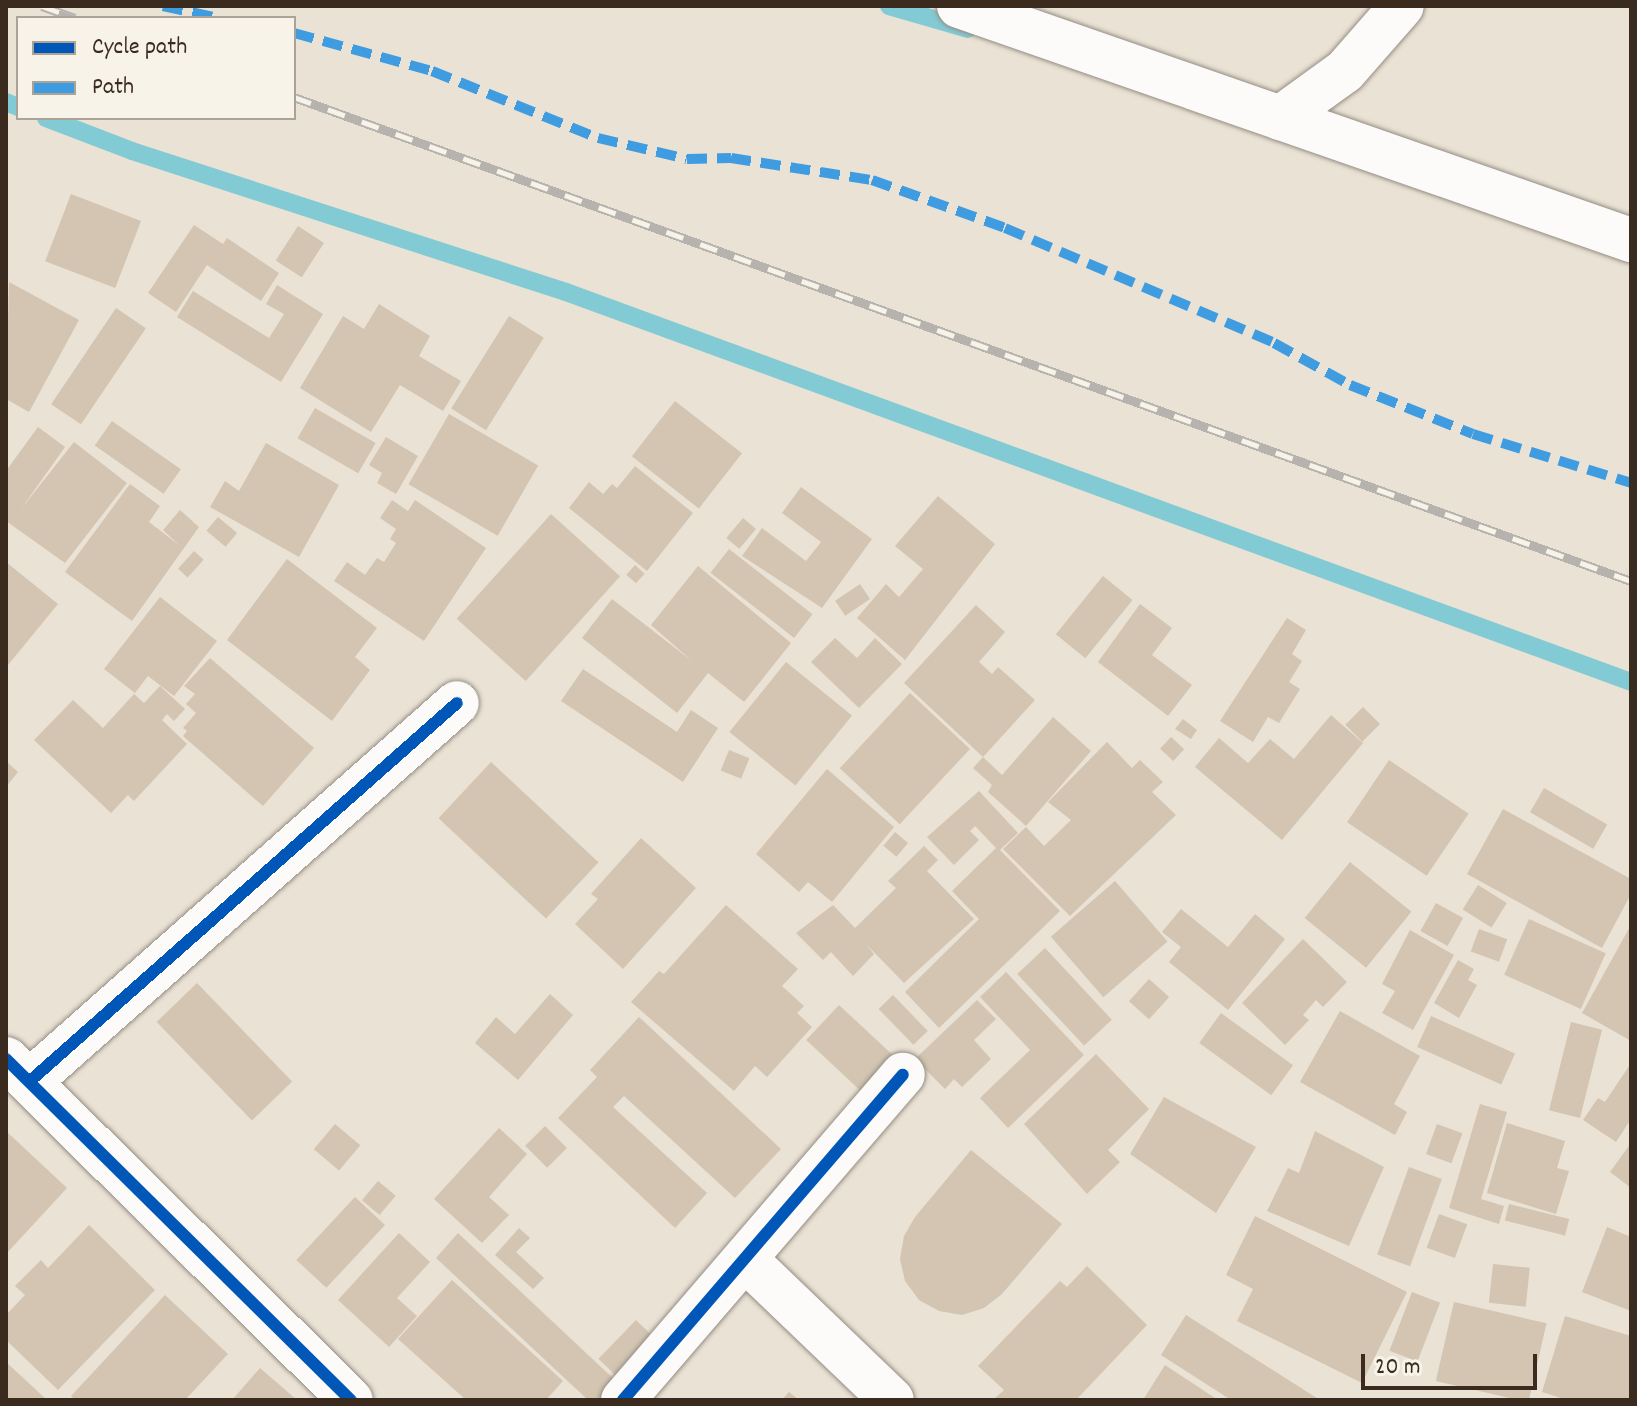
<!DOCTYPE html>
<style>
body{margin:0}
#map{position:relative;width:1637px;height:1406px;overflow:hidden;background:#eae2d4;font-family:Dekko,sans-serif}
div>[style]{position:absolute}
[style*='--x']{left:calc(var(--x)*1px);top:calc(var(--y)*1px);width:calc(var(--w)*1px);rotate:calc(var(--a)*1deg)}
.stream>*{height:18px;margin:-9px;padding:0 9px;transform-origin:9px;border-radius:9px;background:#83cbd4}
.building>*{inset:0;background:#d3c5b2;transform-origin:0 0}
.roads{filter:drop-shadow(0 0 2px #948d84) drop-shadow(0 0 2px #948d84)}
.minor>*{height:44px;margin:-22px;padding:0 22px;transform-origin:22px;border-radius:22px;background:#fcfbf9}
.rail>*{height:9px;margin-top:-4.5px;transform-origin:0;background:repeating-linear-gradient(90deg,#f7f3e8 0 18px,#b6b3af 0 36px);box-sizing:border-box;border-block:2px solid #b6b3af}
.quiet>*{height:10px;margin-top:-5px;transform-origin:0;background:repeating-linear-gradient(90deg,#3f9ce0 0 20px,transparent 0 30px)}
.cycleway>*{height:12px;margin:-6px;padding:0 6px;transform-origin:6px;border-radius:6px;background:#0057b8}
span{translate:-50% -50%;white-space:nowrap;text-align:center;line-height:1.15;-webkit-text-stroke:7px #f7f3e8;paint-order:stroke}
.frame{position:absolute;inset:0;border:8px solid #3b2a1e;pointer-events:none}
.legend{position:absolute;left:16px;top:16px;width:280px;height:104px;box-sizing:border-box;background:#f7f3e8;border:2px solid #aca397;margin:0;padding:10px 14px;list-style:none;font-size:24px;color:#3b2a1e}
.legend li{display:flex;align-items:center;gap:16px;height:40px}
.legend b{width:40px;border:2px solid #aca397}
.scale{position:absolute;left:1361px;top:1354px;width:176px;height:36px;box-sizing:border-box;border:4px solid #3b2a1e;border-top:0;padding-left:10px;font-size:24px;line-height:28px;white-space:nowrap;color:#3b2a1e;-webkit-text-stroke:6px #f7f3e8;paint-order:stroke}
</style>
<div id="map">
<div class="stream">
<i style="--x:889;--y:6;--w:82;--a:16.2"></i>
<i style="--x:6;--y:102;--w:13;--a:23"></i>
<i style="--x:46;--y:118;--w:92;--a:21"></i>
<i style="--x:132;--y:151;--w:456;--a:18"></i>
<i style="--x:566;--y:292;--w:1134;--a:20.11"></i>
</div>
<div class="building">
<i style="left:71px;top:194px;width:75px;height:72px;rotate:21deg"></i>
<i style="clip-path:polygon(194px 225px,223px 244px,227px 238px,279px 273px,261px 301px,207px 265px,176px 312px,148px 293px)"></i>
<i style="left:298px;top:226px;width:31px;height:41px;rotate:33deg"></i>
<i style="clip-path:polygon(9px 282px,79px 320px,29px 412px,6px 399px)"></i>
<i style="clip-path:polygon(277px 285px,323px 314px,281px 382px,177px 317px,193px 291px,269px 338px,284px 314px,266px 304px)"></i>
<i style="clip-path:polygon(379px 304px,430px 336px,419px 356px,461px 381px,443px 411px,400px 385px,371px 432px,300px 388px,343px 316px,364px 329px)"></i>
<i style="left:116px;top:308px;width:36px;height:116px;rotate:34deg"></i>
<i style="left:509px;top:316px;width:41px;height:109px;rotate:32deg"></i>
<i style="left:675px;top:401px;width:85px;height:70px;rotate:38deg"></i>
<i style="left:315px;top:408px;width:70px;height:35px;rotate:30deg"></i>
<i style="left:449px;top:414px;width:103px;height:81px;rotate:30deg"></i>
<i style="left:112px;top:421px;width:84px;height:30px;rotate:35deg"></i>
<i style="clip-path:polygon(38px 427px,65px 447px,21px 509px,74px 442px,127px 483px,65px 563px,6px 521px,6px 471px)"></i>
<i style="clip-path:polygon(386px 437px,418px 456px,396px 494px,377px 483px,382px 473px,369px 465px)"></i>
<i style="clip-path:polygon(266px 443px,339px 485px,299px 557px,210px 507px,225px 481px,239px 491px)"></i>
<i style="clip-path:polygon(635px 466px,693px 513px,647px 571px,569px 508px,589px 482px,603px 494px,612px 484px,617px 488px)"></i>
<i style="clip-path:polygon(130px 484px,160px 506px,149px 522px,179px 545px,163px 530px,180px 510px,199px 527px,132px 621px,65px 572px)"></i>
<i style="clip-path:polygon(801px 487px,872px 539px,822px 608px,742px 556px,762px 528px,806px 561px,821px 542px,782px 513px)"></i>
<i style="clip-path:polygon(938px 496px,995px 544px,905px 660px,857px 618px,886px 584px,899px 597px,923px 569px,895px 546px)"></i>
<i style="clip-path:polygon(392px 500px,408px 511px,415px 500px,486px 548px,424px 641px,334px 581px,347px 562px,365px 575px,377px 558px,384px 562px,396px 543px,390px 539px,396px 529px,380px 518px)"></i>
<i style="left:551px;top:514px;width:93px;height:141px;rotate:42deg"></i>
<i style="left:218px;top:517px;width:25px;height:18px;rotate:40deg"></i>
<i style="left:743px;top:518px;width:17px;height:26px;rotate:40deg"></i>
<i style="left:729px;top:549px;width:106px;height:30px;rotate:38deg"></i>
<i style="left:194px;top:551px;width:13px;height:24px;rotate:42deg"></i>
<i style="clip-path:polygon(287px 559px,377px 628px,355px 657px,370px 670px,332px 721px,227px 640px)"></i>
<i style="clip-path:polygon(6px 562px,58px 604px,8px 665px,6px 663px)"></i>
<i style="left:635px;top:565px;width:13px;height:13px;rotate:42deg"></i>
<i style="clip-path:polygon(698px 566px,791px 643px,744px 702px,708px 673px,677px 713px,582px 638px,612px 599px,692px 661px,651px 625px)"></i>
<i style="left:1103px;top:576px;width:38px;height:75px;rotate:39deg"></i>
<i style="left:860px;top:584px;width:18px;height:30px;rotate:56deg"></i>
<i style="clip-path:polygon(160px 597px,217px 641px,174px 696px,148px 676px,135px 693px,104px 669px)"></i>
<i style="clip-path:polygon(1140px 604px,1172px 628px,1152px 655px,1192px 685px,1168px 716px,1098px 662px)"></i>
<i style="clip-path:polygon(976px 605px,1005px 632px,979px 662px,992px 674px,998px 667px,1035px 700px,983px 757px,904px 683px)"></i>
<i style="clip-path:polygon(1287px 618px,1306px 630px,1292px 654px,1302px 661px,1289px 682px,1300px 689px,1279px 723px,1268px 717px,1253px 742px,1220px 721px)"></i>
<i style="clip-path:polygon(835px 638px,857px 658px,875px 638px,902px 664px,859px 708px,811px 662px)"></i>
<i style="clip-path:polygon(210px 658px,314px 748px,263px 806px,183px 736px,187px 731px,183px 728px,196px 713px,186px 704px,195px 694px,184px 686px)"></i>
<i style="left:786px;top:662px;width:85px;height:90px;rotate:39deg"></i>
<i style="clip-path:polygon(583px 669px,677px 732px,691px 710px,718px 728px,683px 782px,561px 701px)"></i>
<i style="clip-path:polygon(160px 686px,185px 709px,174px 721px,167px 714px,162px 720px,187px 744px,134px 801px,128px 795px,111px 813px,34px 740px,73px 700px,103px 728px,134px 694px,144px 703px)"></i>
<i style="left:910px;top:693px;width:82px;height:103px;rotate:43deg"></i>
<i style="left:1363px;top:707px;width:24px;height:25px;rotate:45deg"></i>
<i style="clip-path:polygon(1331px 715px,1363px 743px,1282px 840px,1195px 767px,1219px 738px,1248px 763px,1270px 739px,1294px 759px)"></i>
<i style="clip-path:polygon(1053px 717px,1091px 751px,1026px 826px,988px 792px,992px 785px,973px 768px,983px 757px,1002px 775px)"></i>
<i style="clip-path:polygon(1183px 719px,1197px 730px,1191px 739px,1175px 729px)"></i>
<i style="left:1171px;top:737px;width:18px;height:16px;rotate:43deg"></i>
<i style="clip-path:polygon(1107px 742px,1132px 768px,1140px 760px,1163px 782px,1152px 792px,1176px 815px,1070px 916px,1003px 849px,1026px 827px,1044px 846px,1071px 820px,1048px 802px)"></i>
<i style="left:729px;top:750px;width:22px;height:22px;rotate:22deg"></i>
<i style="left:1389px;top:760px;width:96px;height:75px;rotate:34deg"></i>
<i style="clip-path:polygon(6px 761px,18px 772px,6px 787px)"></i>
<i style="left:491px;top:762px;width:147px;height:77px;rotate:43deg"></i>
<i style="clip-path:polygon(827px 769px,894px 827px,832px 902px,808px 882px,799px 892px,756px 854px)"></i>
<i style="left:1544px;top:788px;width:73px;height:28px;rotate:30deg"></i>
<i style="clip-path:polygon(979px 791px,1018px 833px,1000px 850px,1060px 911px,939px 1028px,905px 992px,979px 919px,952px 891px,996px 848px,975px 826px,970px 831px,979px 840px,954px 865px,927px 837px)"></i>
<i style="clip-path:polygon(1503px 809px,1631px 879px,1631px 894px,1602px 948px,1467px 874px)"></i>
<i style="left:895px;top:832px;width:17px;height:18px;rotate:40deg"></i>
<i style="clip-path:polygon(641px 838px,696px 888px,623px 969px,575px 924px,598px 899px,591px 894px)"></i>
<i style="clip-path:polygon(924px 846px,938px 860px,927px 871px,974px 919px,904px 983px,866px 944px,874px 954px,853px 976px,831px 952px,823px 960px,796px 933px,833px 905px,855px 928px,896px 888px,888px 881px)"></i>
<i style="left:1350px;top:862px;width:79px;height:72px;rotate:39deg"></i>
<i style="left:1115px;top:881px;width:80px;height:85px;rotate:49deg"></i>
<i style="left:1478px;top:885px;width:34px;height:29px;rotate:32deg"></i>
<i style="left:1436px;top:903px;width:31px;height:32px;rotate:29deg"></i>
<i style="clip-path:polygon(726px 905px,798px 969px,782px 986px,804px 1006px,797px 1013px,812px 1027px,767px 1077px,755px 1066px,734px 1091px,631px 1002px,659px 971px,664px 974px)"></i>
<i style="clip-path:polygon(1181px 909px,1228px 947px,1255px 914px,1285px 939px,1228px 1010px,1169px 962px,1181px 947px,1162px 932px)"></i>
<i style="left:1529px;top:919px;width:84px;height:61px;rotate:24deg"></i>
<i style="clip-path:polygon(1631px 925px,1631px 1041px,1582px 1013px)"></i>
<i style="left:1479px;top:929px;width:30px;height:24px;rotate:20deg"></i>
<i style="clip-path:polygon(1410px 930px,1454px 955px,1413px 1030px,1382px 1013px,1395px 991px,1382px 984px)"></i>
<i style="clip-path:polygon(1303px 939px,1347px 982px,1323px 1007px,1316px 1000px,1303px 1015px,1309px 1020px,1285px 1045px,1242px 1003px)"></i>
<i style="left:1045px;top:948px;width:98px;height:38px;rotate:47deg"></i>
<i style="clip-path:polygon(1458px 960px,1474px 969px,1468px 980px,1477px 985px,1459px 1018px,1434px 1003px)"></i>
<i style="clip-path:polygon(1006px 972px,1084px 1055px,1008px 1128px,980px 1098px,1030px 1050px,980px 997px)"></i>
<i style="left:1149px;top:979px;width:27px;height:30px;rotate:42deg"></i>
<i style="left:197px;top:983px;width:137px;height:56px;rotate:46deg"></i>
<i style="clip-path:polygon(550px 994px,573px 1015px,518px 1080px,475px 1043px,496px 1017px,515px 1034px)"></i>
<i style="left:893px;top:995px;width:50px;height:20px;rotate:46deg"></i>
<i style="clip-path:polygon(977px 1000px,996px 1019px,974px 1040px,991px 1059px,962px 1087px,954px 1079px,945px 1089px,915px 1059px)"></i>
<i style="left:839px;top:1005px;width:76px;height:48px;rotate:43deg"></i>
<i style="clip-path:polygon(1340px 1011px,1420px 1056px,1394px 1104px,1407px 1112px,1395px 1135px,1300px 1082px)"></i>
<i style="left:1221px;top:1013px;width:89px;height:37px;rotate:36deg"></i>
<i style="left:1431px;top:1016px;width:92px;height:34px;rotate:24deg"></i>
<i style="clip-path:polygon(639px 1017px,781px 1149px,735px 1198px,624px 1096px,613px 1107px,707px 1193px,675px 1228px,558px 1118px,597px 1077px,590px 1070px)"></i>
<i style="left:1571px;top:1022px;width:32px;height:91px;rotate:14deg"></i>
<i style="clip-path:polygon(1096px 1054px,1149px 1109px,1108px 1150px,1120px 1162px,1087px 1194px,1024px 1124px)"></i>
<i style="clip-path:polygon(1631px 1063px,1631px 1119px,1616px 1142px,1583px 1120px,1598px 1098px,1605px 1102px)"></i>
<i style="clip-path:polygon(1164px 1097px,1256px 1147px,1216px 1213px,1130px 1154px)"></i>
<i style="clip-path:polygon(1480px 1104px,1507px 1112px,1481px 1199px,1504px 1206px,1499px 1224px,1449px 1208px)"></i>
<i style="clip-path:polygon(1507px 1123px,1565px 1141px,1557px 1168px,1569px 1171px,1556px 1214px,1487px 1193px)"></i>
<i style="left:335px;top:1124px;width:33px;height:33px;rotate:40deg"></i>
<i style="left:1437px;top:1124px;width:27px;height:32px;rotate:20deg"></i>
<i style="left:545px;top:1126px;width:31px;height:28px;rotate:45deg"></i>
<i style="clip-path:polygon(499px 1128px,527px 1154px,489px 1197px,509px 1215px,482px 1243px,434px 1199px)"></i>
<i style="clip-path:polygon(6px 1131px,67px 1188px,6px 1254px)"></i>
<i style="clip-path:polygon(1315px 1131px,1384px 1167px,1349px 1246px,1267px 1211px,1288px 1168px,1299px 1173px)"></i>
<i style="clip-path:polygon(1631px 1143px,1631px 1188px,1610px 1172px)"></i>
<i style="clip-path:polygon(971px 1150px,1062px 1224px,1002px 1294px,984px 1308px,962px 1315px,939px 1311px,919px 1300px,905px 1281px,900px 1259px,904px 1236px,915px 1217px)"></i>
<i style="left:1409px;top:1167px;width:35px;height:93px;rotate:20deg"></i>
<i style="left:378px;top:1181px;width:23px;height:25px;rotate:40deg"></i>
<i style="left:355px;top:1197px;width:41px;height:86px;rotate:43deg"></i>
<i style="left:1509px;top:1204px;width:62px;height:17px;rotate:14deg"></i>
<i style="left:1439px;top:1214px;width:30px;height:36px;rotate:20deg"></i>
<i style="clip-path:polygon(1255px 1216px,1407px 1292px,1362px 1383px,1237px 1321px,1253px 1289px,1226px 1275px)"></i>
<i style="clip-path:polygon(89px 1225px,155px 1290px,58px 1390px,6px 1340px,6px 1315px,25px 1295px,15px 1286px,41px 1260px,48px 1268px)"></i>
<i style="clip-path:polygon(1607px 1227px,1631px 1237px,1631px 1311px,1582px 1292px)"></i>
<i style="clip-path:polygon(519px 1228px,530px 1238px,516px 1252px,544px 1278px,533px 1289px,495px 1255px)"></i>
<i style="clip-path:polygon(399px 1233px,430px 1262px,397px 1298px,417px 1316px,389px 1347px,338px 1300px)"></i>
<i style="clip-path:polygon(458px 1233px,617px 1382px,600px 1400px,588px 1400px,436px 1258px)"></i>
<i style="left:1493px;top:1264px;width:37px;height:39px;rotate:6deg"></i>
<i style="clip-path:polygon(1087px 1266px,1147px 1325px,1076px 1400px,993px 1400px,1004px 1390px,978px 1366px,1060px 1281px,1067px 1287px)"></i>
<i style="clip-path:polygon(452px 1280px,563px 1381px,546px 1400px,466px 1400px,398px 1339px)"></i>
<i style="left:1412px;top:1292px;width:30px;height:63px;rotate:21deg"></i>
<i style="clip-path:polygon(165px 1295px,228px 1354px,185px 1400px,75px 1400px,71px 1396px)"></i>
<i style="left:1454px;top:1302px;width:95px;height:81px;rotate:13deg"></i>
<i style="clip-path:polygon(1186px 1315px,1320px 1400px,1231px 1400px,1161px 1355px)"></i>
<i style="clip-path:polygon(1565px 1316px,1631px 1336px,1631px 1400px,1567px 1400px,1542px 1392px)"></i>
<i style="left:636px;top:1320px;width:28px;height:54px;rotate:44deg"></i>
<i style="clip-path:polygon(6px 1362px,47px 1400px,6px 1400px)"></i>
<i style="clip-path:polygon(1165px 1365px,1218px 1400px,1143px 1400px)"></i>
<i style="clip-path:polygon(260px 1368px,297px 1400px,232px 1400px)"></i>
<i style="clip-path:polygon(789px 1392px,799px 1400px,782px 1400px)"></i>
</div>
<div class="roads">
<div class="minor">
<i style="--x:959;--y:6;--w:712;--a:19.2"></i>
<i style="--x:1280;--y:118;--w:80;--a:-35.9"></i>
<i style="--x:1345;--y:71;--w:86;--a:-48.8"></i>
<i style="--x:6;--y:1059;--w:485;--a:44.7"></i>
<i style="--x:30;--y:1081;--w:570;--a:-41.52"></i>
<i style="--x:746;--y:1260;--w:202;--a:43.8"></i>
<i style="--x:623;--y:1400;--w:429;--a:-49.3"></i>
</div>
</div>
<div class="rail">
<i style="--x:42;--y:6;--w:35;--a:20"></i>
<i style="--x:294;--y:97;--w:1422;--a:19.9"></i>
</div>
<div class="quiet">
<i style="--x:163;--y:6;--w:56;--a:12.3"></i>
<i style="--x:294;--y:33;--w:143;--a:15.4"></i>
<i style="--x:432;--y:71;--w:179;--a:22"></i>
<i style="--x:598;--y:138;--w:91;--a:13.3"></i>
<i style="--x:687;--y:159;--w:44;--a:-1.3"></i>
<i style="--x:731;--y:158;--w:143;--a:8.9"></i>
<i style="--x:872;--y:180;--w:141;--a:19.8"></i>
<i style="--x:1005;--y:228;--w:293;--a:23.1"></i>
<i style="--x:1274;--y:343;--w:87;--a:28.9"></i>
<i style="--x:1350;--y:385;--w:132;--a:21.7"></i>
<i style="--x:1473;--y:434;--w:165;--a:17.2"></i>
</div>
<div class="cycleway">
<i style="--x:6;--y:1059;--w:485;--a:44.7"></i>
<i style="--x:30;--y:1081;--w:570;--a:-41.52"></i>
<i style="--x:623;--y:1400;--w:429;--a:-49.3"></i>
</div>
<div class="frame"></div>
<ul class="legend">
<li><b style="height:10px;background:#0057b8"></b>Cycle path</li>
<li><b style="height:10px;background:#3f9ce0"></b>Path</li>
</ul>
<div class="scale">20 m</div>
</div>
